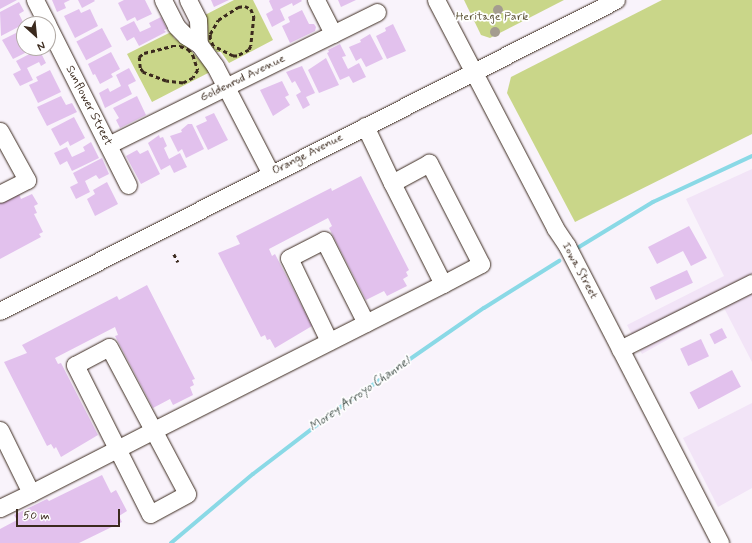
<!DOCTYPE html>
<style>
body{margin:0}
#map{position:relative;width:752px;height:543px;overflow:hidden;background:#f9f3fb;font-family:Mynerve,sans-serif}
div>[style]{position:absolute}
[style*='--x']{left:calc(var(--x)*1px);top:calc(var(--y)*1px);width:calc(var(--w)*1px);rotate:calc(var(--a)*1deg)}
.built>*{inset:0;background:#f2e4f7}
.green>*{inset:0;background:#c9d689}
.stream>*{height:4px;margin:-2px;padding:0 2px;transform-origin:2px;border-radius:2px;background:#8ad9e6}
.building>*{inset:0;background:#e2c1ed;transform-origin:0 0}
.path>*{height:2.5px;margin-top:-1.25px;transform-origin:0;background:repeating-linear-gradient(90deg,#3b2a1e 0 4px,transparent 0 7px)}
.roads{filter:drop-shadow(0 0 1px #3b2a1e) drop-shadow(0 0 1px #3b2a1e)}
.minor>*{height:17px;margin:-8.5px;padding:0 8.5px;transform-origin:8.5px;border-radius:8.5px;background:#fff}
.trees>*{width:10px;height:10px;margin:-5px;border-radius:50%;background:#a49c90}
span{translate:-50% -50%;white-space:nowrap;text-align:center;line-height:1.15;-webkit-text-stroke:3.5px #fff;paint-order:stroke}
.park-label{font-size:12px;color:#5e5539}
.street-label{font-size:12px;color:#3b2a1e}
.water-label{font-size:13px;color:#535f5a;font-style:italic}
.north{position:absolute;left:16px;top:16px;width:40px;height:40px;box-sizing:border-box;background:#fff;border:1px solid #b1aaa5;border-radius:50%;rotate:153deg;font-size:11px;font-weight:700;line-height:16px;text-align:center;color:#3b2a1e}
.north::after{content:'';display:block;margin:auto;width:14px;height:18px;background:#3b2a1e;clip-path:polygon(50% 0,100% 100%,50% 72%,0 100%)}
.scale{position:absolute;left:16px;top:509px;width:104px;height:18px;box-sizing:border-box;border:2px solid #3b2a1e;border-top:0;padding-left:5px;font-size:12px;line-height:14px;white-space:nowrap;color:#3b2a1e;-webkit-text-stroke:3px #fff;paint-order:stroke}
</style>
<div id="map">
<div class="built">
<i style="clip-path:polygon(752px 169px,752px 362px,724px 308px,642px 354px,627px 325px,724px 276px,686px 199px)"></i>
<i style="clip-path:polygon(752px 403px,752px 488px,718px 507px,683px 438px)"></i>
</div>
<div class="green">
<i style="clip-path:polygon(234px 0,253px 0,273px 40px,229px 63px,221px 52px,217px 52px,212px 47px,207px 39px,208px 26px,205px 15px)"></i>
<i style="clip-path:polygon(464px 0,564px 0,490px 38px,481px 35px)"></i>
<i style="clip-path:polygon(662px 0,752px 0,752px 134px,575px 222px,507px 93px,511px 77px)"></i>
<i style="clip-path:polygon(171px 32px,174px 38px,187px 46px,210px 72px,152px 102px,127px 54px)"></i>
</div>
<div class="stream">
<i style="--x:579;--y:247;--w:87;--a:-31.3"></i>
<i style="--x:653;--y:202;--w:109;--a:-24.9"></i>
<i style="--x:171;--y:543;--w:107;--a:-40.1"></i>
<i style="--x:253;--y:474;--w:103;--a:-37.5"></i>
<i style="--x:335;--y:411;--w:181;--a:-34.7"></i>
<i style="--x:484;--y:308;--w:89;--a:-32.1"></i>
</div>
<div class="building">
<i style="clip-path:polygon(0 0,17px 0,0 9px)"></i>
<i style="clip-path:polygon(52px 0,70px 0,64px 3px,66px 8px,57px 12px)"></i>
<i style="clip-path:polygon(78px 0,94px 0,95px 1px,82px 8px)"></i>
<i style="clip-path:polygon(124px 0,145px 0,152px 14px,137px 21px,135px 17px,127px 21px,118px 3px)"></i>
<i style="clip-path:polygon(211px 0,229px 0,214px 7px)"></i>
<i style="clip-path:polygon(270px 0,301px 0,302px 1px,293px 6px,292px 3px,280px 9px,285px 20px,272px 27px,266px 14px,273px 10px,269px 1px)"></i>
<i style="clip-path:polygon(338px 0,356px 0,341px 7px)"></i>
<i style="clip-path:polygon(19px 2px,24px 11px,19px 14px,24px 24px,1px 36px,0 12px)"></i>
<i style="clip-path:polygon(79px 9px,81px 13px,90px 9px,98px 26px,75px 38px,64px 16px)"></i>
<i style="clip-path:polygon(302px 10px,309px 24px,314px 24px,316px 27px,315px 31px,290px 43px,282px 26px,290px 22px,288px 17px)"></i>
<i style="clip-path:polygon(161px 17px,167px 29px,164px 30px,166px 32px,139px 46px,134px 37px,127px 41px,120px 28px,134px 21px,140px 32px,151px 27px,149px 23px)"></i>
<i style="clip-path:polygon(393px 24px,406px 51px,387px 59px,376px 36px,386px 31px,385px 28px)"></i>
<i style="left:102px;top:28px;width:21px;height:29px;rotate:62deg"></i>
<i style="clip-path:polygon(24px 29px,24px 48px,35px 48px,13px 59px,2px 40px)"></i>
<i style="clip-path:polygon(370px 34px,383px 59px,366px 67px,361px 58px,356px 61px,349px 47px,361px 42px,360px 40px)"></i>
<i style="clip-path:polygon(340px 44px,346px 56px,342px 57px,348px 69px,359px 63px,366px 77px,353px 83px,349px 76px,340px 80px,327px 53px,329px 52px,328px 50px)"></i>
<i style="clip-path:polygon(39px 49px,46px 63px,41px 66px,39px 62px,27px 68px,33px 80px,20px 86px,13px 74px,21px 70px,16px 61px)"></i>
<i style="clip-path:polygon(111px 52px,120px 69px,111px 74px,113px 77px,100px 84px,95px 74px,93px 75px,88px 64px)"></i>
<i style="clip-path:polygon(326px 58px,339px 85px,319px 93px,308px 70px)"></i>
<i style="clip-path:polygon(302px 66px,315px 93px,306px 97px,310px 105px,303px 109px,296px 95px,301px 92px,295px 81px,292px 83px,286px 72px)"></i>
<i style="clip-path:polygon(129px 68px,136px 81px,128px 85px,132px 94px,105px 108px,99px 93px,108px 88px,110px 92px,121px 86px,116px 75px)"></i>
<i style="clip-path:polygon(50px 70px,61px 92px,38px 103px,29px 85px,38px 81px,36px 77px)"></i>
<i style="clip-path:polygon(282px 81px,289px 95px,285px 97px,290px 105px,273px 116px,260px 90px)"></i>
<i style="clip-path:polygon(61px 96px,66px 105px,72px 103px,77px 112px,47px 126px,37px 107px)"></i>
<i style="clip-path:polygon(137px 96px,146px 115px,120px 128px,116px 120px,119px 118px,113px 108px)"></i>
<i style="clip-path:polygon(214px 113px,228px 140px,208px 150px,196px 126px,207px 121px,205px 117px)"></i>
<i style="clip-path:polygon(74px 117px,85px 138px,70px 146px,68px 141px,60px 146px,51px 129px)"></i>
<i style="clip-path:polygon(188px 124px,192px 124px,204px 149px,186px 158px,182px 149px,178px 152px,170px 136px,182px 132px,181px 130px)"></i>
<i style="clip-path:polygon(159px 135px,160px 138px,163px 137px,167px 146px,164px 148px,169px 159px,180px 153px,187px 167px,174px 173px,170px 165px,161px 170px,148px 143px)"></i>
<i style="clip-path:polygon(91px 142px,99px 158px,72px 171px,67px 161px,60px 165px,54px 153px,67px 147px,72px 157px,85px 151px,83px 147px)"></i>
<i style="clip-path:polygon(137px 150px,140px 154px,148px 150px,160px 174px,141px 184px,126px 156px)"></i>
<i style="clip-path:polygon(102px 158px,109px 174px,99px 179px,96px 175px,85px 181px,90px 192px,76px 199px,70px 187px,78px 183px,73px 173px)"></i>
<i style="clip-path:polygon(361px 176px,409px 270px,406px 272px,408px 276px,403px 279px,407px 286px,387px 296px,384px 291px,366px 300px,329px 228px,332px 226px,328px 218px,269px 249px,272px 256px,275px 254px,312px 326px,275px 348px,270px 339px,267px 340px,265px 335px,261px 337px,218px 253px,240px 244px,236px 236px,331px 188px,332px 191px)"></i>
<i style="clip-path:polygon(107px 182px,118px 204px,95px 216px,87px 199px,95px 194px,93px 190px)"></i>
<i style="clip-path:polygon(13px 194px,14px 197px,19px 194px,21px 199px,32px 194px,38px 204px,34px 206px,37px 213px,34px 214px,43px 232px,39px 234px,41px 237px,0 259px,0 201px)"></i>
<i style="clip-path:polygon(689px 226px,707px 258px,691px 266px,683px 251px,657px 264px,648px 247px)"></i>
<i style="left:687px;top:270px;width:14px;height:41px;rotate:65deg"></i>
<i style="clip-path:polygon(147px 285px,195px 379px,192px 380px,194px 385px,190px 387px,193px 395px,173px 405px,170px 399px,153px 408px,115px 336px,118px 335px,115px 327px,55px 358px,58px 364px,61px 363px,98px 435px,61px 457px,56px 447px,54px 449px,51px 444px,47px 446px,4px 362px,27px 353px,22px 345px,117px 296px,119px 300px)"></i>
<i style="left:722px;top:328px;width:11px;height:14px;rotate:63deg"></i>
<i style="left:701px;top:339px;width:19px;height:23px;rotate:65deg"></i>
<i style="left:732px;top:370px;width:19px;height:48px;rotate:62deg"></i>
<i style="clip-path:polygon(102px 475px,111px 493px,116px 490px,127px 511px,119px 516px,122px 522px,79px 543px,0 543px,0 529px,17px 520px,14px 515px,47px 499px,49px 501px)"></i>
</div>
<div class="path">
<i style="--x:245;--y:6;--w:7;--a:27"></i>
<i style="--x:251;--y:9;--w:9;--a:69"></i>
<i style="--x:254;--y:17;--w:29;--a:96"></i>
<i style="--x:251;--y:46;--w:4;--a:117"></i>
<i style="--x:249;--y:50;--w:13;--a:153"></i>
<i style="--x:237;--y:56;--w:4;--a:180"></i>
<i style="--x:233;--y:56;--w:22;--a:-153"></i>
<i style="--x:213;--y:46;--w:8;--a:-113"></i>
<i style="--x:210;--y:39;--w:5;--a:-90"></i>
<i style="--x:210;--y:34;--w:16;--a:-60"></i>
<i style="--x:218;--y:20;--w:24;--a:-33"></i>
<i style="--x:238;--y:7;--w:7;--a:-8"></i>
<i style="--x:172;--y:46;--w:8;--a:0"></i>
<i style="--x:180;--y:46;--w:9;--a:21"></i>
<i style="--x:188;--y:49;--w:8;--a:50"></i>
<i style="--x:193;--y:55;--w:16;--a:72"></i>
<i style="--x:198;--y:70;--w:9;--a:122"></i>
<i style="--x:193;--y:78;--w:11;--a:153"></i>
<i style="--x:183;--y:83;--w:17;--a:-173"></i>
<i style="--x:166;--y:81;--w:25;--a:-159"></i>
<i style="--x:143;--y:72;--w:5;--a:-127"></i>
<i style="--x:140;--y:68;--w:11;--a:-95"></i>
<i style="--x:139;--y:57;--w:6;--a:-39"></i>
<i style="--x:144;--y:53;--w:29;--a:-14"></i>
<i style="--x:174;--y:254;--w:9;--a:63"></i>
</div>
<div class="roads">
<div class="minor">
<i style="--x:35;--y:0;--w:27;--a:63"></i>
<i style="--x:163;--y:0;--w:29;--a:63"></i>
<i style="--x:176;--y:26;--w:14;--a:45"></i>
<i style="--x:186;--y:36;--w:15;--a:32"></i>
<i style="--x:199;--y:44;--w:27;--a:54"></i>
<i style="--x:215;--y:66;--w:122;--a:62.6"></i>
<i style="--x:188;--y:0;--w:22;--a:63"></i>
<i style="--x:198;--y:20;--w:24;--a:88"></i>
<i style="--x:316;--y:0;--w:38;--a:63"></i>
<i style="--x:436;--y:0;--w:257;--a:62.4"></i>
<i style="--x:555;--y:228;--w:22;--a:56"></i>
<i style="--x:567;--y:246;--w:334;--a:62.7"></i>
<i style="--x:48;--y:26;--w:178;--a:63.3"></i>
<i style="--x:365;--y:126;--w:63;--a:64.7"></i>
<i style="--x:0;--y:131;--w:56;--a:61.1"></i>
<i style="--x:27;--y:180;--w:30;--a:153"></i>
<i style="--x:108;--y:145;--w:300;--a:-26.3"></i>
<i style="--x:0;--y:311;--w:690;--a:-26.79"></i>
<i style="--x:329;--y:341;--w:92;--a:-115.7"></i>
<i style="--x:289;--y:258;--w:39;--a:-27"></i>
<i style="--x:324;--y:240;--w:93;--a:63.2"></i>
<i style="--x:109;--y:347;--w:166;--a:62"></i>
<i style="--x:187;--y:494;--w:42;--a:151.6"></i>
<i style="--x:150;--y:514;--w:167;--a:-116.7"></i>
<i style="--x:75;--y:365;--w:38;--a:-28"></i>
<i style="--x:620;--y:349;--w:148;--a:-26.6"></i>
<i style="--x:0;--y:430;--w:70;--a:63.8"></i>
<i style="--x:0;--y:508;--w:34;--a:-26"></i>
<i style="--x:31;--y:493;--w:136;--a:-27.1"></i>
<i style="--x:152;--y:431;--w:326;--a:-26.8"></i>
<i style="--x:443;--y:284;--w:43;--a:-27.8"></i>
<i style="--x:481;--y:264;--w:114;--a:-117.2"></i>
<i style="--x:429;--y:163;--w:42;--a:151.6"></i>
<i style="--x:392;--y:183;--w:113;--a:63.2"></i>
</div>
</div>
<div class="trees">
<i style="left:498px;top:10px"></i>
<i style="left:495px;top:32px"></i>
</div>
<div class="park-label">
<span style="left:492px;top:18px">Heritage Park</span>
</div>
<div class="street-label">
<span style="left:243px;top:79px;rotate:-26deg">Goldenrod Avenue</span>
<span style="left:88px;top:106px;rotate:63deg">Sunflower Street</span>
<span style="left:308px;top:155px;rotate:-27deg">Orange Avenue</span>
<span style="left:579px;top:271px;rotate:62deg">Iowa Street</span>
</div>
<div class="water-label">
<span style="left:360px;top:395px;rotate:-35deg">Morey Arroyo Channel</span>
</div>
<div class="north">N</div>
<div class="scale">50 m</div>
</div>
